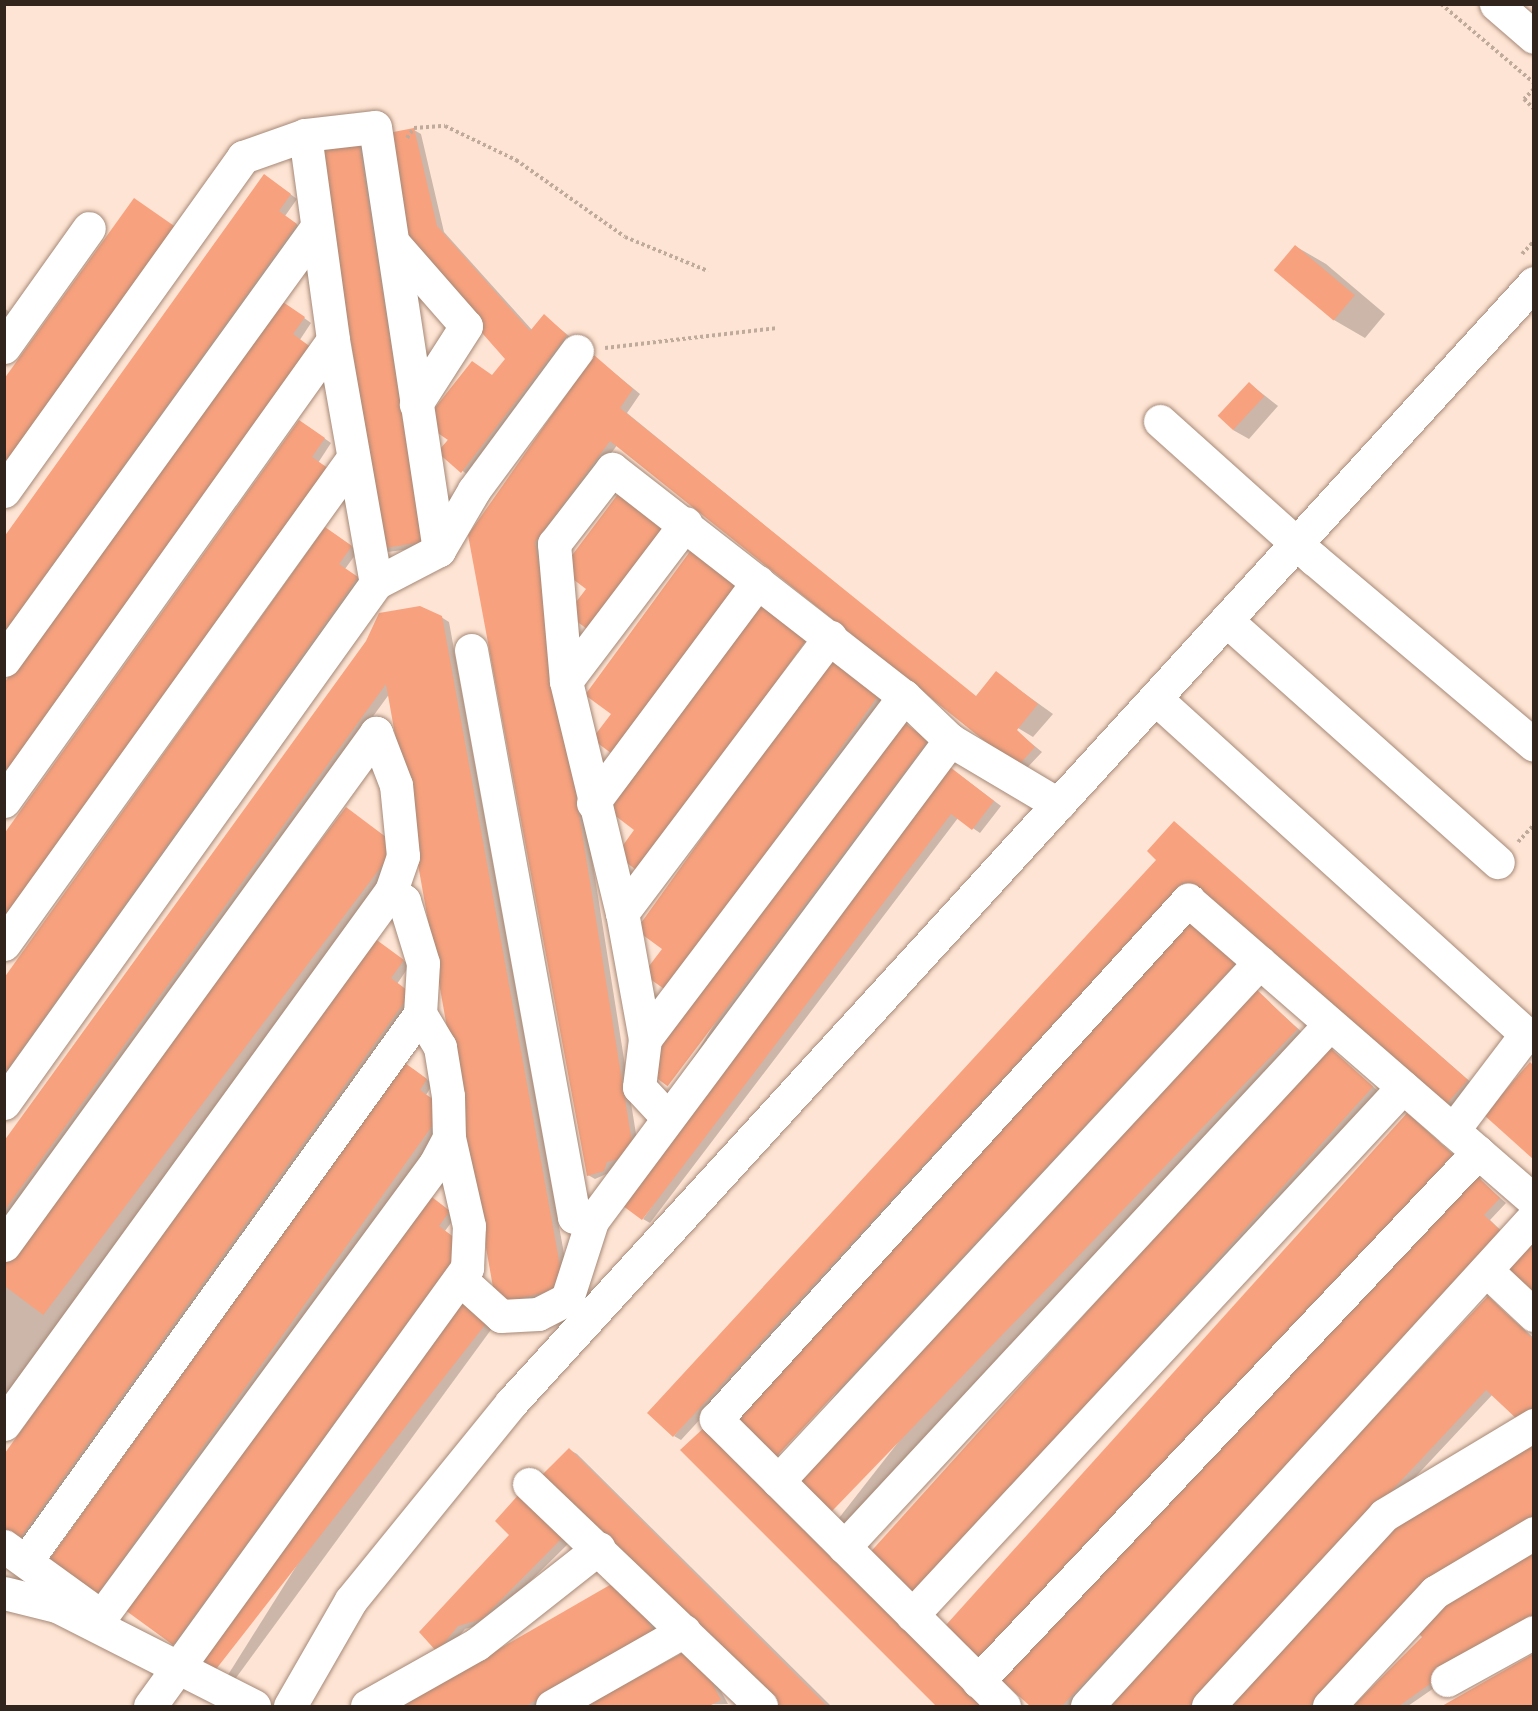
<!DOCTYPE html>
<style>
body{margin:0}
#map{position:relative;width:1538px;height:1711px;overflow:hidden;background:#fee4d4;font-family:Spectral,serif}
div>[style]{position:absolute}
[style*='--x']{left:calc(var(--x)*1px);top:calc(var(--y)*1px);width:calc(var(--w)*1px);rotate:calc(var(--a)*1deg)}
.shadow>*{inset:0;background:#0003}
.building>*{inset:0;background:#f7a17e;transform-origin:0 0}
.path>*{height:4px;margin-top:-2px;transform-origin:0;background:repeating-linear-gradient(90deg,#bfaa9c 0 3px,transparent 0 6px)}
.roads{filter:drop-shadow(0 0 2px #a68876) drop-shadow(0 0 2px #a68876)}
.minor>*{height:33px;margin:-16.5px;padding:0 16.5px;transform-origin:16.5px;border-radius:16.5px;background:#fff}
.major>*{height:33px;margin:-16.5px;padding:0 16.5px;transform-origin:16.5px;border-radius:16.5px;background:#fff}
span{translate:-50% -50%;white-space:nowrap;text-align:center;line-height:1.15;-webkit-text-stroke:5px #fcf6f2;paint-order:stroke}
.frame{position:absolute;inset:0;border:6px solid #30241c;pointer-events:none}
</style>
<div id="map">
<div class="shadow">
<i style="clip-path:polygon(414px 130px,421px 134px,444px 232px,532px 330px,544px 316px,574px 340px,469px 476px,439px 452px,507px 359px,409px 248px)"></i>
<i style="clip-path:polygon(359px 145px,366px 149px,426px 547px,388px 552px,381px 548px)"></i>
<i style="clip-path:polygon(271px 180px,297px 199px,285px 216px,303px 229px,4px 647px)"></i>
<i style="clip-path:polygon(1295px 246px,1326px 264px,1385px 314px,1365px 338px,1334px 320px)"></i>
<i style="clip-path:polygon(288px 306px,311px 323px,4px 789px)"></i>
<i style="clip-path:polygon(4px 308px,19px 319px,4px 340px)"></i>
<i style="clip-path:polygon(595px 357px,640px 394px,627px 413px,1042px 752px,1025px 770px,618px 444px,542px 546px,640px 1159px,595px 1179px,588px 1175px,469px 535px)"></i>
<i style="clip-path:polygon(1250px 384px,1278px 406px,1249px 439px,1233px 430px)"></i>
<i style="clip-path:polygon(307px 426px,331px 443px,4px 945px)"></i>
<i style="clip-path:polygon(333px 533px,358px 551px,345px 569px,364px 582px,4px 1088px,4px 980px)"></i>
<i style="clip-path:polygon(441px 617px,449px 622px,571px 1292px,505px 1307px,390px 693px,4px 1224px,4px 1144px,367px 642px)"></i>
<i style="clip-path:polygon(832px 658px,888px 697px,675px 994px,664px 948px)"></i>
<i style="clip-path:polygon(996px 673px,1053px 714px,1033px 737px,1018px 728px)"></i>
<i style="clip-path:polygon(901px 722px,935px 745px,674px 1089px)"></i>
<i style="clip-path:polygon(957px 773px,1001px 806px,980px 833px,958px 818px,650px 1223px,643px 1219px)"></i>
<i style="clip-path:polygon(346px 809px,404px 850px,4px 1408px,4px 1287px)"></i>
<i style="clip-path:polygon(1174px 823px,1474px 1085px,1450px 1112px,1191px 887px,681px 1440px,674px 1436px,1158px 860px)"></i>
<i style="clip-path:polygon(1192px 922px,1244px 967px,784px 1462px)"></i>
<i style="clip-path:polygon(374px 940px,410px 965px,397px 984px,418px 998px,26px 1544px,19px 1539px,4px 1529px,4px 1456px)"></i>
<i style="clip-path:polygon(1253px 988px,1304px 1034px,839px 1531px,832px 1527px)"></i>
<i style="clip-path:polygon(1327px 1047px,1379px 1092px,914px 1597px,907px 1593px)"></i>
<i style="clip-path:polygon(1530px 1064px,1534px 1066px,1534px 1157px,1486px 1115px)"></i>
<i style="clip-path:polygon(413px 1069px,433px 1084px,426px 1095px,452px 1113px,104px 1598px,97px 1594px)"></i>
<i style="clip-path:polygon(1407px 1114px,1414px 1119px,1459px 1160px)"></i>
<i style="clip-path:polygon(1476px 1177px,1506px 1203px,1490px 1220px,1511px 1240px,1072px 1706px,1032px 1706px,1003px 1680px)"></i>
<i style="clip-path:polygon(436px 1201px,456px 1216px,445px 1231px,471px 1250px,181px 1647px,173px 1643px)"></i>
<i style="clip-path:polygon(1534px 1231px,1534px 1301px,1499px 1270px)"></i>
<i style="clip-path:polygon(1488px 1298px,1534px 1338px,1534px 1418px,1493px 1394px,1201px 1706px,1106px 1706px)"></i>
<i style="clip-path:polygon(461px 1304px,493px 1327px,233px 1682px,226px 1678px)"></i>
<i style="clip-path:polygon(1534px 1445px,1534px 1524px,1320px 1706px,1232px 1706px,1398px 1524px)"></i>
<i style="clip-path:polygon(570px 1450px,577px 1454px,831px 1706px,775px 1706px)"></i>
<i style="clip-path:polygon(682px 1450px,995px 1706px,938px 1706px)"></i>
<i style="clip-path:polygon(497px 1521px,572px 1540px,489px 1622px,465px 1629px,445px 1654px,438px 1650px,511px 1535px)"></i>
<i style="clip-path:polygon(1534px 1548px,1534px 1626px,1476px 1659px,1408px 1706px,1355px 1706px,1424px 1637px,1439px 1603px)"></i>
<i style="clip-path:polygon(622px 1579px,629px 1584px,660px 1637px,540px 1706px,403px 1706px)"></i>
<i style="clip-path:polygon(693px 1649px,700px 1653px,728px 1704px,588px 1706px)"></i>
<i style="clip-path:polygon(1534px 1656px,1534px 1706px,1445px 1706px)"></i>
</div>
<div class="building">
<i style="clip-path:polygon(414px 128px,437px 226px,530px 331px,544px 314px,567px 335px,461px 473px,437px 452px,448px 440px,423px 423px,472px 361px,492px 375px,505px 359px,408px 249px,383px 134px)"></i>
<i style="left:359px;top:143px;width:404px;height:39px;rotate:81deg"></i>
<i style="clip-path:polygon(264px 174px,291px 194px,279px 211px,297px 224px,4px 633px,4px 537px)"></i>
<i style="clip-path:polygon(134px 198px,180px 230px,4px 476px,4px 379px)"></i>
<i style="left:1295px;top:245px;width:78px;height:33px;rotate:40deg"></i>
<i style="clip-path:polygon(280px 300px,305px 317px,293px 334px,312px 348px,4px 775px,4px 683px)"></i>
<i style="clip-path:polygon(594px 355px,633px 389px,620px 408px,976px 696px,996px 671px,1038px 704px,1017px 730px,1035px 747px,1017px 767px,610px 441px,535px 542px,634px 1155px,607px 1162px,604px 1171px,587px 1176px,468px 535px)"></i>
<i style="left:1249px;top:382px;width:21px;height:46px;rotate:43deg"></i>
<i style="clip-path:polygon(299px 420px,325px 438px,312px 457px,332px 471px,4px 931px,4px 834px)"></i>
<i style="clip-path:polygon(621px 490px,670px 526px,591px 632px,567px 614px,586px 589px,561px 570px)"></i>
<i style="clip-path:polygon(325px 527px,352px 546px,339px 564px,358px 577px,4px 1074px,4px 978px)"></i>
<i style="clip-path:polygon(691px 550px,739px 585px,615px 756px,592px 739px,611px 714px,585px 695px)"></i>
<i style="clip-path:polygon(759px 603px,808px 638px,639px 872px,616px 855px,634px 830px,609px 811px)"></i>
<i style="clip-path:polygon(420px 606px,442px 616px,564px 1288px,496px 1304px,386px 684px,4px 1211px,4px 1141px,366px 641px,379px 613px)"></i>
<i style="clip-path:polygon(832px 656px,881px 692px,667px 991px,643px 974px,662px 949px,636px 930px)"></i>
<i style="left:901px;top:720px;width:34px;height:433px;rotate:37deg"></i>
<i style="clip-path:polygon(950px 767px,994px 801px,972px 830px,951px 814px,642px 1220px,619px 1203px)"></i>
<i style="left:346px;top:807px;width:64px;height:588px;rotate:37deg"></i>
<i style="clip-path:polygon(1174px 821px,1468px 1080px,1442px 1109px,1184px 882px,673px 1437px,647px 1413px,1156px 860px,1147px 851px)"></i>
<i style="left:1192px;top:920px;width:62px;height:678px;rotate:43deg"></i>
<i style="clip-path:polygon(374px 938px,404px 960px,391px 978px,411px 993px,18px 1541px,5px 1531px,5px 1453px)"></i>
<i style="left:1253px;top:986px;width:62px;height:684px;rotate:44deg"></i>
<i style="left:1327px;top:1045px;width:62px;height:689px;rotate:42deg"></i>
<i style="clip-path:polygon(1530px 1062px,1533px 1065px,1533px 1159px,1484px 1115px)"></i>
<i style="clip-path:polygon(405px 1063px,427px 1079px,420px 1090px,445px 1108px,97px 1595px,49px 1560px)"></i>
<i style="left:1407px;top:1113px;width:62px;height:694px;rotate:42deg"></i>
<i style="clip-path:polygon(1476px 1175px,1500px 1198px,1484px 1215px,1505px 1235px,1062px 1706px,1030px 1706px,1001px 1680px)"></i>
<i style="clip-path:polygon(428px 1194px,450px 1211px,439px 1226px,464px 1245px,173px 1645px,125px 1610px)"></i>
<i style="clip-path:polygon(1533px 1229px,1533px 1303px,1496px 1270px)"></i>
<i style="clip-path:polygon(1488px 1296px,1533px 1339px,1533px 1406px,1519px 1421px,1486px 1390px,1190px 1706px,1104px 1706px)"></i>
<i style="left:461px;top:1302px;width:33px;height:444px;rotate:38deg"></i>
<i style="clip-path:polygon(708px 1424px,993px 1706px,936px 1706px,680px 1450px)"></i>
<i style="clip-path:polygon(1533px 1444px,1533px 1515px,1423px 1584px,1310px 1706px,1230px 1706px,1397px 1523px)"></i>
<i style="left:569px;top:1448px;width:366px;height:40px;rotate:45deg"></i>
<i style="clip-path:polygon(520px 1493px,565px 1535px,482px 1619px,458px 1626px,437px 1652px,419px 1632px,509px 1535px,495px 1521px)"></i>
<i style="clip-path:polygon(1533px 1546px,1533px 1618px,1469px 1656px,1399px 1706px,1353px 1706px,1422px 1637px,1413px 1627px)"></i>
<i style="clip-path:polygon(622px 1578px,654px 1632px,526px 1706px,400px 1706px)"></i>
<i style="clip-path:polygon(693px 1647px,721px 1700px,709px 1706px,585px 1706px)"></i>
<i style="clip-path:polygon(1533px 1654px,1533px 1706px,1442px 1706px)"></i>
</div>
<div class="path">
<i style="--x:1441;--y:4;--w:122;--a:40.3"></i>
<i style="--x:1534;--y:89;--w:14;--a:135"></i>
<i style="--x:1524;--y:99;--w:14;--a:45"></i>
<i style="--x:407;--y:138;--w:12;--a:-55"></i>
<i style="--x:414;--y:128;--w:31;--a:-4"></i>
<i style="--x:445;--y:126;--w:79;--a:25.6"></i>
<i style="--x:516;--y:160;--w:133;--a:35.2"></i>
<i style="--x:625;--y:237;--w:90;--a:22.3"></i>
<i style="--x:1522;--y:254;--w:18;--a:-47"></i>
<i style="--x:605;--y:348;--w:173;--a:-6.6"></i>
<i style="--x:1518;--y:842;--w:23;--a:-47"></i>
</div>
<div class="roads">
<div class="minor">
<i style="--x:305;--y:135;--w:70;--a:-6.5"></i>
<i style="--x:375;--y:127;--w:428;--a:81.4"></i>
<i style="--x:396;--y:246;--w:106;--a:48.8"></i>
<i style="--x:466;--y:326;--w:93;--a:122.7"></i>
<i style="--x:4;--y:347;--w:146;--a:-54.5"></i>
<i style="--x:1160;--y:421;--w:207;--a:41.9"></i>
<i style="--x:1314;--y:559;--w:288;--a:40.2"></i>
<i style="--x:4;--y:491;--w:411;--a:-54.4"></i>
<i style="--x:243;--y:157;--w:66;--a:-19.5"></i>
<i style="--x:305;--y:135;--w:207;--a:82.2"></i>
<i style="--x:333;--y:340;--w:247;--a:80"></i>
<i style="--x:1226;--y:620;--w:364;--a:41.7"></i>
<i style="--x:471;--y:650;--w:576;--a:79.7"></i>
<i style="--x:574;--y:1217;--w:18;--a:13"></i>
<i style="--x:592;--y:1221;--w:600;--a:-53.34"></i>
<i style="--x:4;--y:660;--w:534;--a:-54.14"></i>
<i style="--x:566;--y:681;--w:198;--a:-52.8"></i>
<i style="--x:1155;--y:698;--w:501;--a:42.17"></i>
<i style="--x:1526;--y:1034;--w:121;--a:127.2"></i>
<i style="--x:4;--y:801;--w:566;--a:-54.49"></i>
<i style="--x:593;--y:803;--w:276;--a:-53.3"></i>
<i style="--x:622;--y:913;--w:346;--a:-53"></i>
<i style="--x:4;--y:944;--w:598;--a:-54.32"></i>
<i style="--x:645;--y:1039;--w:430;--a:-52.9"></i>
<i style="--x:4;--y:1103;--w:639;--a:-54.42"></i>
<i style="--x:376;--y:583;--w:71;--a:-27.6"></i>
<i style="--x:439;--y:550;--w:69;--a:-59.7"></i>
<i style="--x:474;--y:490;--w:173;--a:-53.5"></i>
<i style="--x:667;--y:1117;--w:41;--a:-133"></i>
<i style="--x:639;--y:1087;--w:48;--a:-82.9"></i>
<i style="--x:645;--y:1039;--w:128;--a:-100.3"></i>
<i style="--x:622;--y:913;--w:239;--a:-103.6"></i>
<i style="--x:566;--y:681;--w:138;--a:-95"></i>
<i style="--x:554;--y:544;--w:95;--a:-52.3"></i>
<i style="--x:612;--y:469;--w:370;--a:37.9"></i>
<i style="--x:904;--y:696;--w:64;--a:43.7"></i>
<i style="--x:950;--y:740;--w:126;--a:30.7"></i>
<i style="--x:4;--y:1245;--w:633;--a:-54"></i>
<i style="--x:1486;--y:1270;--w:66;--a:43.2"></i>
<i style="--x:460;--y:1279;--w:55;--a:42.1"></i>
<i style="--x:501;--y:1316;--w:37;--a:-3"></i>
<i style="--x:538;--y:1314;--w:33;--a:-27"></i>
<i style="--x:567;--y:1299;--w:82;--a:-72.2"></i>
<i style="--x:4;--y:1424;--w:659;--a:-54.02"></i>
<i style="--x:391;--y:891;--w:37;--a:-71"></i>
<i style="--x:403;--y:856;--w:71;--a:-95.6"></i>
<i style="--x:396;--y:785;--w:56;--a:-111"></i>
<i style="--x:778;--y:1481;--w:708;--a:-47.12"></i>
<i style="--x:529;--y:1484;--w:321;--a:43.7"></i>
<i style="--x:4;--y:1546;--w:107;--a:35.9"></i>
<i style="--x:844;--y:1547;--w:714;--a:-47.1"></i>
<i style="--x:26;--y:1561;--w:674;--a:-54.24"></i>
<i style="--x:420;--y:1014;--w:51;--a:-86.6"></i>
<i style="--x:423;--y:963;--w:65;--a:-107"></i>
<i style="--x:404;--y:901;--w:16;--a:-142"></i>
<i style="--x:4;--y:1593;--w:55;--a:13.8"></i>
<i style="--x:57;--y:1606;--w:221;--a:26.9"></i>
<i style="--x:912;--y:1615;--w:721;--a:-47.08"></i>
<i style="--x:101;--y:1617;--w:563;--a:-53.6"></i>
<i style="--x:435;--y:1164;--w:30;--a:-62"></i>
<i style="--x:449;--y:1138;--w:42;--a:-91.4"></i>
<i style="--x:448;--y:1096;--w:50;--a:-99.3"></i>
<i style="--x:440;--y:1047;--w:39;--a:-121"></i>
<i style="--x:1447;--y:1680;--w:99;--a:-28.9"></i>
<i style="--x:978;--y:1681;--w:728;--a:-46.61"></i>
<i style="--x:150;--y:1706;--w:541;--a:-54.11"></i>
<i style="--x:467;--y:1268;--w:42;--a:-87.3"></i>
<i style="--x:469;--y:1226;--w:90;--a:-102.8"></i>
<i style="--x:367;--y:1706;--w:126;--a:-29.4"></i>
<i style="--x:477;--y:1644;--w:155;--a:-38.2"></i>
<i style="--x:552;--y:1706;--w:152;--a:-29.6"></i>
<i style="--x:1004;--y:1706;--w:407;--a:-135.1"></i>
<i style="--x:716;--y:1419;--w:702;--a:-47.72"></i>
<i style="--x:1188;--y:900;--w:459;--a:41"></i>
<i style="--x:1087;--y:1706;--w:663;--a:-47.57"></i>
<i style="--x:1208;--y:1706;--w:260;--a:-47.3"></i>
<i style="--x:1384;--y:1515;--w:175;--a:-31"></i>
<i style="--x:1329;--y:1706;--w:156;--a:-47.1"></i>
<i style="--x:1435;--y:1592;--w:115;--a:-30.8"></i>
</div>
<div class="major">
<i style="--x:1496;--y:4;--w:50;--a:41"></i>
<i style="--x:290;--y:1706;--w:122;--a:-60.1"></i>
<i style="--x:351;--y:1600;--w:254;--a:-50.9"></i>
<i style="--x:511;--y:1403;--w:1517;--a:-47.59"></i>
</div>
</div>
<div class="frame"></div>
</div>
